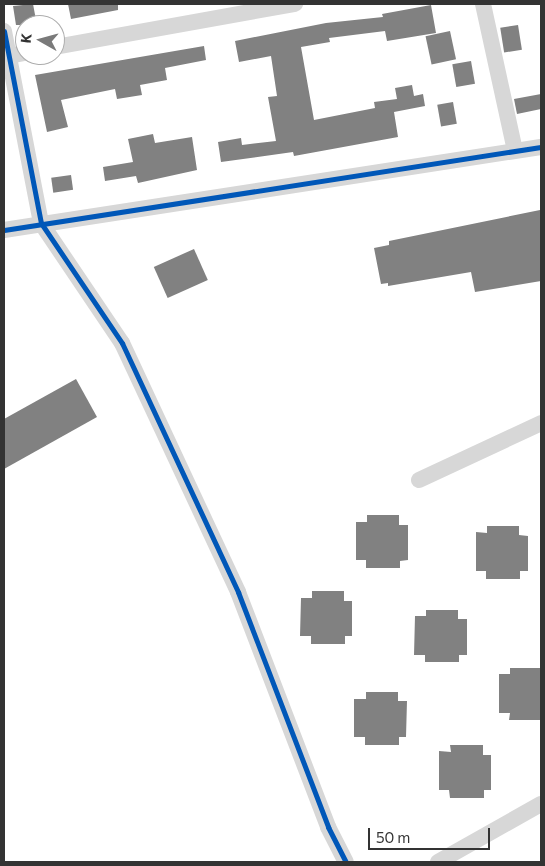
<!DOCTYPE html>
<style>
body{margin:0}
#map{position:relative;width:545px;height:866px;overflow:hidden;background:#fff;font-family:Commissioner,sans-serif}
div>[style]{position:absolute}
[style*='--x']{left:calc(var(--x)*1px);top:calc(var(--y)*1px);width:calc(var(--w)*1px);rotate:calc(var(--a)*1deg)}
.building>*{inset:0;background:#818181;transform-origin:0 0}
.minor>*{height:16px;margin:-8px;padding:0 8px;transform-origin:8px;border-radius:8px;background:#d7d7d7}
.cycleway>*{height:5px;margin:-2.5px;padding:0 2.5px;transform-origin:2.5px;border-radius:2.5px;background:#0057b8}
span{translate:-50% -50%;white-space:nowrap;text-align:center;line-height:1.15;-webkit-text-stroke:5px #fff;paint-order:stroke}
.frame{position:absolute;inset:0;border:5px solid #333;pointer-events:none}
.north{position:absolute;left:15px;top:15px;width:50px;height:50px;box-sizing:border-box;background:#fff;border:1px solid #adadad;border-radius:50%;rotate:277deg;font-size:14px;font-weight:700;line-height:20px;text-align:center;color:#333}
.north::after{content:'';display:block;margin:auto;width:18px;height:22px;background:#7a7a7a;clip-path:polygon(50% 0,100% 100%,50% 72%,0 100%)}
.scale{position:absolute;left:368px;top:828px;width:122px;height:22px;box-sizing:border-box;border:2px solid #333;border-top:0;padding-left:6px;font-size:15px;line-height:18px;white-space:nowrap;color:#333;-webkit-text-stroke:4px #fff;paint-order:stroke}
</style>
<div id="map">
<div class="building">
<i style="clip-path:polygon(33px 4px,37px 25px,16px 25px,13px 6px)"></i>
<i style="clip-path:polygon(68px 4px,118px 4px,118px 10px,71px 19px)"></i>
<i style="clip-path:polygon(431px 5px,436px 33px,387px 41px,385px 31px,329px 38px,330px 42px,301px 47px,314px 120px,375px 108px,374px 102px,397px 99px,395px 88px,412px 85px,414px 96px,423px 94px,425px 106px,394px 112px,398px 137px,294px 156px,293px 152px,221px 162px,218px 142px,241px 138px,242px 145px,276px 141px,268px 97px,277px 96px,271px 56px,239px 62px,235px 41px,326px 23px,383px 17px,382px 14px)"></i>
<i style="left:518px;top:25px;width:25px;height:18px;rotate:81deg"></i>
<i style="left:450px;top:31px;width:29px;height:25px;rotate:78deg"></i>
<i style="clip-path:polygon(204px 46px,206px 60px,165px 68px,167px 80px,140px 85px,142px 95px,117px 99px,115px 89px,61px 100px,68px 127px,47px 132px,35px 75px)"></i>
<i style="left:471px;top:61px;width:23px;height:19px;rotate:80deg"></i>
<i style="clip-path:polygon(541px 94px,541px 109px,517px 114px,514px 99px)"></i>
<i style="left:453px;top:102px;width:22px;height:16px;rotate:80deg"></i>
<i style="clip-path:polygon(153px 134px,155px 143px,192px 137px,197px 170px,138px 183px,136px 176px,105px 181px,103px 167px,133px 162px,128px 139px)"></i>
<i style="left:71px;top:175px;width:15px;height:20px;rotate:82deg"></i>
<i style="clip-path:polygon(540px 210px,541px 281px,475px 292px,471px 272px,388px 286px,388px 283px,381px 284px,374px 248px,389px 245px,389px 241px)"></i>
<i style="left:194px;top:249px;width:34px;height:44px;rotate:66deg"></i>
<i style="clip-path:polygon(76px 379px,97px 417px,4px 469px,4px 419px)"></i>
<i style="clip-path:polygon(367px 515px,399px 515px,399px 525px,408px 525px,408px 560px,400px 561px,400px 568px,366px 568px,366px 560px,356px 560px,356px 522px,367px 522px)"></i>
<i style="clip-path:polygon(487px 526px,519px 526px,519px 535px,528px 536px,528px 571px,520px 571px,520px 579px,486px 579px,486px 571px,476px 571px,476px 532px,487px 533px)"></i>
<i style="clip-path:polygon(312px 591px,344px 591px,344px 601px,352px 601px,352px 636px,345px 636px,345px 644px,311px 644px,311px 636px,300px 636px,301px 598px,312px 598px)"></i>
<i style="clip-path:polygon(426px 610px,458px 610px,458px 619px,467px 619px,467px 655px,459px 655px,459px 662px,425px 662px,425px 655px,414px 655px,415px 616px,426px 616px)"></i>
<i style="clip-path:polygon(510px 668px,541px 668px,541px 720px,509px 720px,510px 713px,499px 713px,499px 674px,510px 674px)"></i>
<i style="clip-path:polygon(366px 692px,398px 692px,398px 701px,407px 701px,406px 737px,399px 737px,399px 745px,365px 745px,365px 737px,354px 737px,354px 699px,366px 699px)"></i>
<i style="clip-path:polygon(450px 745px,483px 745px,483px 755px,491px 755px,491px 790px,484px 790px,484px 798px,450px 798px,449px 790px,439px 790px,439px 751px,451px 752px)"></i>
</div>
<div class="minor">
<i style="--x:483;--y:4;--w:150;--a:77.7"></i>
<i style="--x:4;--y:31;--w:196;--a:79.1"></i>
<i style="--x:41;--y:223;--w:145;--a:56"></i>
<i style="--x:122;--y:343;--w:275;--a:65"></i>
<i style="--x:238;--y:592;--w:252;--a:69"></i>
<i style="--x:328;--y:827;--w:39;--a:63"></i>
<i style="--x:55;--y:47;--w:244;--a:-10.2"></i>
<i style="--x:4;--y:57;--w:21;--a:-11"></i>
<i style="--x:4;--y:230;--w:543;--a:-8.79"></i>
<i style="--x:419;--y:480;--w:135;--a:-25"></i>
<i style="--x:438;--y:862;--w:118;--a:-29.4"></i>
</div>
<div class="cycleway">
<i style="--x:4;--y:31;--w:196;--a:79.1"></i>
<i style="--x:41;--y:223;--w:145;--a:56"></i>
<i style="--x:122;--y:343;--w:275;--a:65"></i>
<i style="--x:238;--y:592;--w:252;--a:69"></i>
<i style="--x:328;--y:827;--w:39;--a:63"></i>
<i style="--x:4;--y:230;--w:543;--a:-8.79"></i>
</div>
<div class="frame"></div>
<div class="north">K</div>
<div class="scale">50 m</div>
</div>
